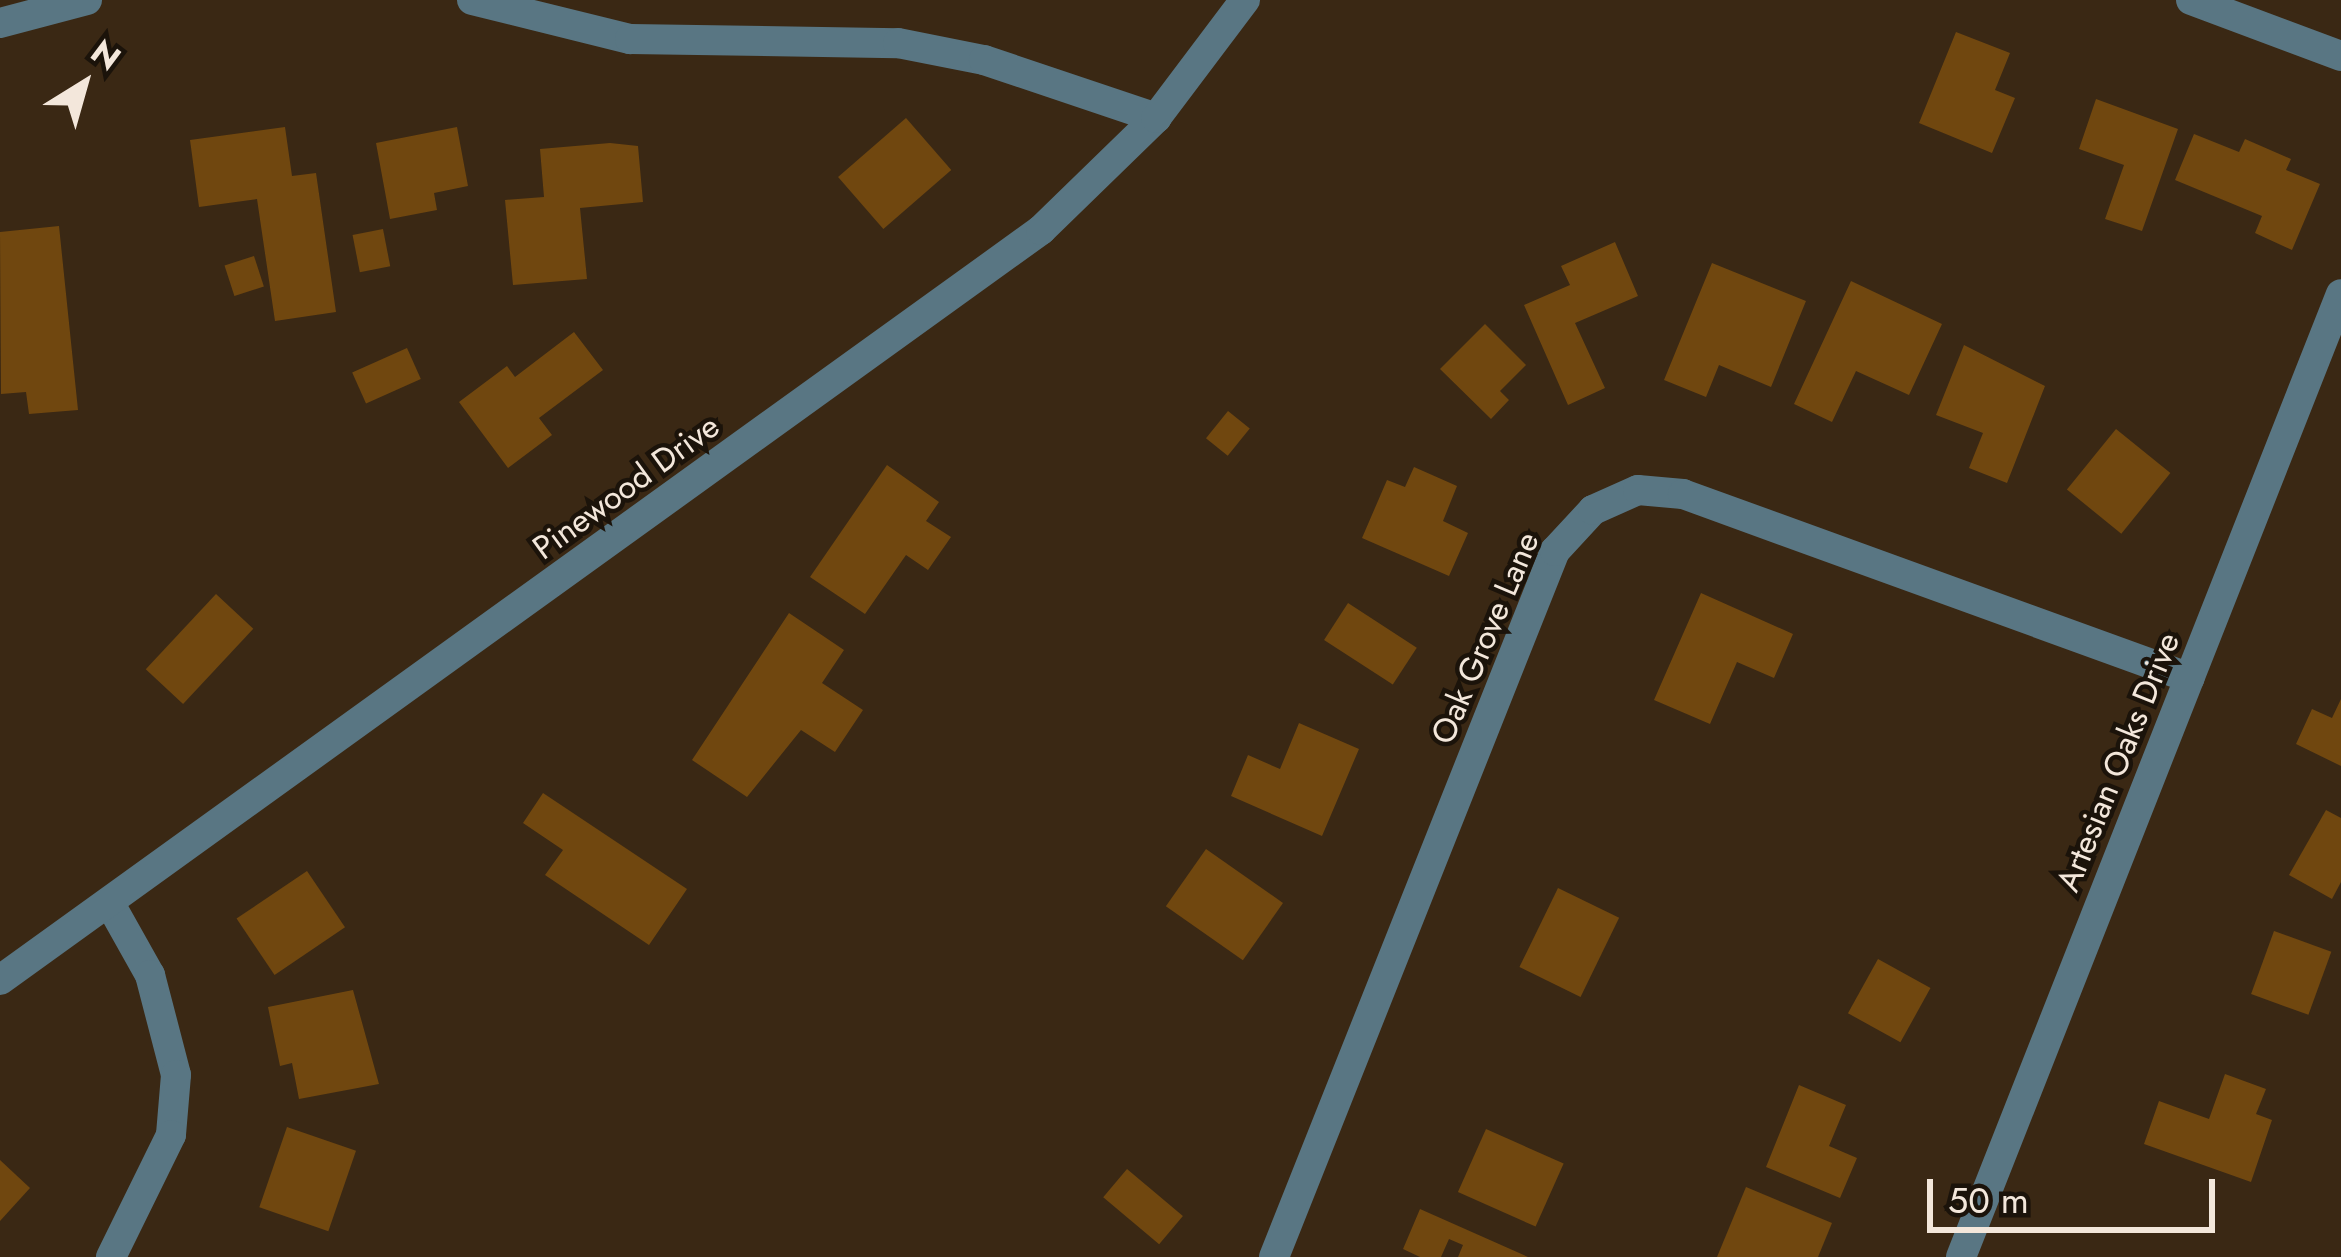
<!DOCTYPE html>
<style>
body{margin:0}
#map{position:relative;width:2341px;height:1257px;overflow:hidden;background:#3a2814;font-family:Jost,sans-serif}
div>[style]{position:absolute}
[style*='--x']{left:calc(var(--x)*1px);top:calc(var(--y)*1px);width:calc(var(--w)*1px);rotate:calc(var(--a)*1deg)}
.building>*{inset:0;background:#70470f;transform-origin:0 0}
.minor>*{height:30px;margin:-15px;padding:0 15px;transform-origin:15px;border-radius:15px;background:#597683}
span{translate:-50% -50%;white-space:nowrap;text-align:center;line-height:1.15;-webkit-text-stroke:9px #1b130a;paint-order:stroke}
.street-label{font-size:33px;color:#f3e7db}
.north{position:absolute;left:24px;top:24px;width:120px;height:120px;-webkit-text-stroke:9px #1b130a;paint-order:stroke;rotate:37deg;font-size:33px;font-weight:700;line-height:48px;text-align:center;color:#f3e7db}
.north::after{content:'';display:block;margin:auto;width:42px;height:54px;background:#f3e7db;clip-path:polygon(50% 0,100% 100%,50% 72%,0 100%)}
.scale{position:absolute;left:1927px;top:1179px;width:288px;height:54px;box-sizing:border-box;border:6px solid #f3e7db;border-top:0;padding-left:15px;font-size:36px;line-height:42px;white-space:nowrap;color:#f3e7db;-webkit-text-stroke:9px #1b130a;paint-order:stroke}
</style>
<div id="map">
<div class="building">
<i style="clip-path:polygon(1956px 32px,2010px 53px,1995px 90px,2015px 98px,1992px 153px,1919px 123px)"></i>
<i style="clip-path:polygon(2096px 99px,2178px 129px,2142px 231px,2105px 219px,2124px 165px,2079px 149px)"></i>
<i style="left:906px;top:118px;width:69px;height:90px;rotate:49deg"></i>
<i style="clip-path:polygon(285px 127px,292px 176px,316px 173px,336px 312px,275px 321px,257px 199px,199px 207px,190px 140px)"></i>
<i style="clip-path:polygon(457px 127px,468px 186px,434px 193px,437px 210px,390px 219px,376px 143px)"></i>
<i style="clip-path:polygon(2194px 134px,2239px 152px,2245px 139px,2291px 159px,2286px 170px,2320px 184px,2292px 250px,2255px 233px,2262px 216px,2175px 180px)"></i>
<i style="clip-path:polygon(610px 143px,638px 146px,643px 202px,580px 208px,587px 279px,513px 285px,505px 200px,544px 197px,540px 149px)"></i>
<i style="clip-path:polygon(59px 226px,78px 410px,29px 414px,26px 392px,1px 394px,0 232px)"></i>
<i style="left:383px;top:229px;width:38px;height:31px;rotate:79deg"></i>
<i style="clip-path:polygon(1615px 242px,1638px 296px,1575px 323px,1605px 388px,1568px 405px,1524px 305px,1570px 285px,1561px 266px)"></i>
<i style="left:254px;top:256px;width:32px;height:31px;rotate:72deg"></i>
<i style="clip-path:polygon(1712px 263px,1806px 301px,1771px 387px,1719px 365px,1706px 397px,1664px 380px)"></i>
<i style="clip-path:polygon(1851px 281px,1942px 324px,1909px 395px,1856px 371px,1832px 422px,1794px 404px)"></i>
<i style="clip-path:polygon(1485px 324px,1526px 365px,1500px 391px,1509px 400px,1491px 419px,1440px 369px)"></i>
<i style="clip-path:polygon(574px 332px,603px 370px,539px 418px,552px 435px,508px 468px,459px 402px,507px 366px,515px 377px)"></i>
<i style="clip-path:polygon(1964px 345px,2045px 386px,2007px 483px,1969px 468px,1983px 433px,1936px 415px)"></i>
<i style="left:407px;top:348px;width:34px;height:60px;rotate:66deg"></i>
<i style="left:1228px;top:411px;width:28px;height:35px;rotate:39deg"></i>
<i style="left:2116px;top:429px;width:70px;height:78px;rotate:39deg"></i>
<i style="clip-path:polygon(887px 465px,939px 502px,926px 521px,951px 537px,928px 570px,906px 555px,865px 614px,810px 577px)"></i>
<i style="clip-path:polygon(1414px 467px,1457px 486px,1443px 521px,1468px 533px,1449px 576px,1362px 538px,1387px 480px,1405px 487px)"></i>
<i style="clip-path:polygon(1701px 593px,1793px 634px,1774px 678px,1737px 662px,1710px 724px,1654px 700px)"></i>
<i style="left:216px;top:594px;width:51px;height:103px;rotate:43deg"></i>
<i style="left:1348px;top:603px;width:82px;height:44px;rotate:33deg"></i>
<i style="clip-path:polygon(789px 613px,844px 650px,822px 683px,863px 710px,835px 752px,801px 730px,747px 797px,692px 760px)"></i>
<i style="clip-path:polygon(2341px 699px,2341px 766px,2296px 744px,2312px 709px,2332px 718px)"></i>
<i style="clip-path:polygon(1299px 723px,1359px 749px,1322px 836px,1231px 796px,1248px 755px,1280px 769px)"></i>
<i style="clip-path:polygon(543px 793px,687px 889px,649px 945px,545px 875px,563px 850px,523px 823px)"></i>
<i style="clip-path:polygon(2326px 810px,2341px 818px,2341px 882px,2332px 899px,2289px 875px)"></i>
<i style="left:1206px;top:849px;width:94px;height:70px;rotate:35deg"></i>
<i style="left:307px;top:871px;width:68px;height:85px;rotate:56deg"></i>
<i style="left:1558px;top:888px;width:68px;height:88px;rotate:26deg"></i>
<i style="left:2274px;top:931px;width:61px;height:67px;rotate:20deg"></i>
<i style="left:1878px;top:959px;width:60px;height:62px;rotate:29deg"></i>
<i style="clip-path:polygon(353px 990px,379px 1084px,299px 1099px,292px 1063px,280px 1066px,268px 1007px)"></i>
<i style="clip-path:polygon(2225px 1074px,2266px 1089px,2256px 1114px,2272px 1120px,2251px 1182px,2144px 1144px,2159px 1101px,2209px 1119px)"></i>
<i style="clip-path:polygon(1799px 1085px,1846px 1105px,1829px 1146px,1857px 1158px,1840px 1198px,1766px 1167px)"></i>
<i style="left:287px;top:1127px;width:73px;height:85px;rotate:19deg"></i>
<i style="left:1486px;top:1129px;width:85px;height:69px;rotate:24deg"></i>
<i style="clip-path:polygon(0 1160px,30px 1188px,0 1221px)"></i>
<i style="left:1127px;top:1169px;width:73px;height:37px;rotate:40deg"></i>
<i style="clip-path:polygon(1746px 1187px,1832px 1223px,1818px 1257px,1717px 1257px)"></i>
<i style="clip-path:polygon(1420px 1209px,1528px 1257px,1458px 1257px,1463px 1245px,1449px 1239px,1441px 1257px,1420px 1257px,1403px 1249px)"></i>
</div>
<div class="minor">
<i style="--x:472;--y:0;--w:163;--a:13.9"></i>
<i style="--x:630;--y:39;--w:268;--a:0.9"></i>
<i style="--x:898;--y:43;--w:88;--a:11.2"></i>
<i style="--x:984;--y:60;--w:182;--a:18.6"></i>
<i style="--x:2191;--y:0;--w:160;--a:20.5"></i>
<i style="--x:0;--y:23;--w:90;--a:-14.8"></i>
<i style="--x:109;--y:902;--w:84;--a:60.7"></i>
<i style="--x:150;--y:975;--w:103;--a:75.4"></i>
<i style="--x:176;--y:1075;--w:60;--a:94.8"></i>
<i style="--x:171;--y:1135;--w:136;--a:116.2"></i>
<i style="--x:0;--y:980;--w:1283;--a:-35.77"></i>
<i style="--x:1041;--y:230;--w:161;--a:-44.2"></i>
<i style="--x:1156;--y:118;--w:148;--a:-53"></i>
<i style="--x:1274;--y:1257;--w:760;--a:-68.3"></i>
<i style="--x:1555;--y:551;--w:56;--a:-47.2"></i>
<i style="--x:1593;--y:510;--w:49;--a:-24"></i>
<i style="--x:1638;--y:490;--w:45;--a:5.1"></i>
<i style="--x:1683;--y:494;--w:539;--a:19.95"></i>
<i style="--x:1961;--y:1257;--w:1035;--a:-68.47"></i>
</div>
<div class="street-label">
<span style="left:626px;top:487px;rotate:-36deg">Pinewood Drive</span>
<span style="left:1485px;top:638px;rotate:-67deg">Oak Grove Lane</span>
<span style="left:2118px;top:762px;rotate:-68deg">Artesian Oaks Drive</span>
</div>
<div class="north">N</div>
<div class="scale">50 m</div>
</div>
